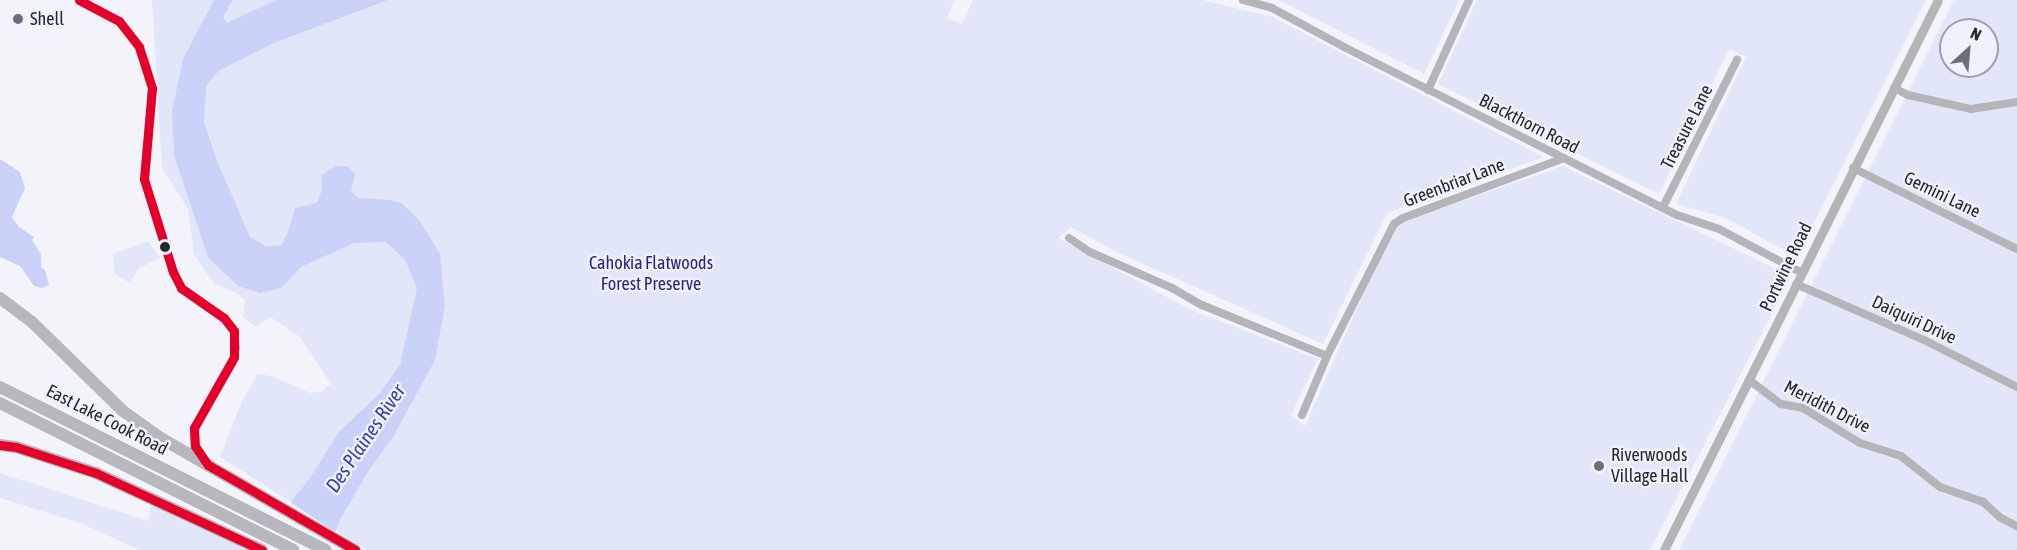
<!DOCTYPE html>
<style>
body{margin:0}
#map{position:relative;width:2017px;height:550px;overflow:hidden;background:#f2f4fa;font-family:"Asap Condensed",sans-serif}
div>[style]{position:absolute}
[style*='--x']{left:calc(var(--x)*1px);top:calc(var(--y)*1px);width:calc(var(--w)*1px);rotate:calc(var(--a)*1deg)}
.green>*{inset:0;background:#e2e6f9}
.water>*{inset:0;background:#cbd2f9}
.pier>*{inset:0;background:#f2f4fa}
.minor>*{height:8px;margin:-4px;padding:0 4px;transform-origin:4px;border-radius:4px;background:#b4b5b9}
.tertiary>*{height:9px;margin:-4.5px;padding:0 4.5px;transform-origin:4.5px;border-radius:4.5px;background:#b4b5b9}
.primary>*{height:12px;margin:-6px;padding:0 6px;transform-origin:6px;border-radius:6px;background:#b6b8bd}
.bus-1>*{height:9px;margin:-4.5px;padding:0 4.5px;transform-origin:4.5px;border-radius:4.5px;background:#e4002b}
.dots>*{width:16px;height:16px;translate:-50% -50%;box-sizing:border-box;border:3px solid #eff2fd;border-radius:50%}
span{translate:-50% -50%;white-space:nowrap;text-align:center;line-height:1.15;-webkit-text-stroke:5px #eff2fd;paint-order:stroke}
.poi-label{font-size:18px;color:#25272c}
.left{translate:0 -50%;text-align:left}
.street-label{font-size:18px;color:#25272c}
.park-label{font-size:18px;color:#272482}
.water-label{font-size:20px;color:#3b3f9f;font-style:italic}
.north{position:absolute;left:1939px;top:18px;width:60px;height:60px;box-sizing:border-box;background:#eff2fd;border:2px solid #9ea1a9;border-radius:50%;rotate:26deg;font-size:16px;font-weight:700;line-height:24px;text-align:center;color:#25272c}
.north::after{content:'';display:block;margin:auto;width:21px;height:27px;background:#6d6f74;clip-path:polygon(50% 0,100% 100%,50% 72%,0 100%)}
</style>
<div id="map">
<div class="green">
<i style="clip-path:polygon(152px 0,954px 0,947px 18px,962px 24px,973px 0,1202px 0,1272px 17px,1544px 157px,1387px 213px,1323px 344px,1119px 253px,1071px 227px,1058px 238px,1191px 310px,1318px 359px,1291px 415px,1305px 426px,1394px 224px,1563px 166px,1791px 276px,1650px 550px,367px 550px,220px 457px,243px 399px,258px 374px,271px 376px,310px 393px,322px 391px,331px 384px,300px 337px,270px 317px,256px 327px,243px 317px,245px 300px,236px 293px,214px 284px,194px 254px,188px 209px,162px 168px)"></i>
<i style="clip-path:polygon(1279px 0,1459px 0,1424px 74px)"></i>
<i style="clip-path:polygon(1477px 0,1926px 0,1797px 257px,1726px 218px,1676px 204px,1746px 57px,1729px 49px,1659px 194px,1438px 84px)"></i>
<i style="clip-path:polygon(evenodd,1954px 0,2017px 0,2017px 550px,1679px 550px,1954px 0,1951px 30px,1987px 30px,1987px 66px,1951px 66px,1951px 30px)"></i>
<i style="clip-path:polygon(148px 241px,160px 258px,138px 269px,130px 283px,115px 274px,113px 254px)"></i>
<i style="clip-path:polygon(0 473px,148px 521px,152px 501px,251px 550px,140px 550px,80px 523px,0 498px)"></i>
</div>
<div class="water">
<i style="clip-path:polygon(214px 0,233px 0,223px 17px,227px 23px,276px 0,388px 0,274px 43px,220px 70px,206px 86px,204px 122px,217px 161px,250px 237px,267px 247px,281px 245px,287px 235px,295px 208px,317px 203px,322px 190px,321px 175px,336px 166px,347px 166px,355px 174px,351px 191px,358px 198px,391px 200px,403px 204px,419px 220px,440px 254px,445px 306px,435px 360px,393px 437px,369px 470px,341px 518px,327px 550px,268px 550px,293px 499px,310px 478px,339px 432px,379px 394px,400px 365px,417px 288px,405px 260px,386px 242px,354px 243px,301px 267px,281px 288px,260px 293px,238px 286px,208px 257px,174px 155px,172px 112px,183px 59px)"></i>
<i style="clip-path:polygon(0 159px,20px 172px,25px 188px,12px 217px,19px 227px,34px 237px,32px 240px,41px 255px,41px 267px,45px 270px,49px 285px,42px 288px,34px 286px,20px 266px,0 257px)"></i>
</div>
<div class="pier">
<i style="clip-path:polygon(288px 501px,337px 533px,330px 550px,265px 550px)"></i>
</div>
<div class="minor">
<i style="--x:79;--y:0;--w:45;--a:27.7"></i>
<i style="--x:119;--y:21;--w:33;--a:52"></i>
<i style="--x:139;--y:47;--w:15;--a:67"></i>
<i style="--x:145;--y:61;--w:28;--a:75"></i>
<i style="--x:152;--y:88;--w:91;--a:95"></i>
<i style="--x:144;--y:179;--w:97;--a:72.7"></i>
<i style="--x:173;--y:272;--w:18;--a:63"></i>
<i style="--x:181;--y:288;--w:52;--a:34.9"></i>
<i style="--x:224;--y:318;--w:16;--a:52"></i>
<i style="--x:234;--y:331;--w:17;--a:83"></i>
<i style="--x:236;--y:348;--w:16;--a:104"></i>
<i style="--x:232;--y:364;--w:74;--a:120.7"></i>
<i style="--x:194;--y:428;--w:18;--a:87"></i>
<i style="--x:195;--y:446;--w:19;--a:54"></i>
<i style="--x:1243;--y:0;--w:30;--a:15"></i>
<i style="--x:1272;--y:8;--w:82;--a:28.4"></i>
<i style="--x:1344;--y:47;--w:373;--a:26.8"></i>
<i style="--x:1677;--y:215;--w:44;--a:18.4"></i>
<i style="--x:1719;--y:229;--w:94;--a:27.9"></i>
<i style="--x:1894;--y:88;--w:16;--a:27"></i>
<i style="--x:1908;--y:95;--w:65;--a:12.5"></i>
<i style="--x:1971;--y:109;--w:47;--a:-8.7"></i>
<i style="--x:1428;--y:90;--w:99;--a:-65.5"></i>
<i style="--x:1853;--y:168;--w:183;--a:26.3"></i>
<i style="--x:1663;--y:207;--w:165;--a:-63.3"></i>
<i style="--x:1069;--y:238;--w:25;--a:34"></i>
<i style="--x:1090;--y:252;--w:90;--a:23.7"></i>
<i style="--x:1172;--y:288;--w:34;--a:30"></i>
<i style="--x:1202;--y:305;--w:135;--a:22.2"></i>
<i style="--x:1796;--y:284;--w:140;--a:23.6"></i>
<i style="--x:1924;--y:340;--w:104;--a:26.8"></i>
<i style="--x:1749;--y:380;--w:40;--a:37"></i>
<i style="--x:1781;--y:404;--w:22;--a:10"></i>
<i style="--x:1803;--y:408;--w:67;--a:31.6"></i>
<i style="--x:1860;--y:443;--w:43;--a:17.6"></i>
<i style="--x:1901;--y:456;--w:50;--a:38.5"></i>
<i style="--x:1940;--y:487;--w:46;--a:19.2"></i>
<i style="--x:1983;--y:502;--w:24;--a:42"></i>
<i style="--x:2001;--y:518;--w:18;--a:27"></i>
<i style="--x:1302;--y:415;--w:64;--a:-67"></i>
<i style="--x:1327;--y:356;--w:148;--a:-63.1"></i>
<i style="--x:1394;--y:224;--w:11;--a:-34"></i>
<i style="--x:1403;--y:218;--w:172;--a:-20.4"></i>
</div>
<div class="tertiary">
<i style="--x:1664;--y:550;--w:614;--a:-63.52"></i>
</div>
<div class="primary">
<i style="--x:0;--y:298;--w:40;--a:37"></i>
<i style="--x:32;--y:322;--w:127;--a:44.4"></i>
<i style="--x:123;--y:411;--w:44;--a:35.8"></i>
<i style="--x:159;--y:437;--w:226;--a:30"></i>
<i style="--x:0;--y:387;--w:364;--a:26.6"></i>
<i style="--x:0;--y:403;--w:328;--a:26.6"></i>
<i style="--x:0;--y:445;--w:16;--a:7"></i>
<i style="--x:16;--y:447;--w:84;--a:18"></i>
<i style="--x:96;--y:473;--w:183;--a:24.9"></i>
</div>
<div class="bus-1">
<i style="--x:79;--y:0;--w:45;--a:27.7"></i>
<i style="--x:119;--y:21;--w:33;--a:52"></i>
<i style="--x:139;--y:47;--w:43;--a:72.4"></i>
<i style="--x:152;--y:88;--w:91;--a:95"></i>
<i style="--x:144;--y:179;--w:97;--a:72.7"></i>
<i style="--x:173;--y:272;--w:18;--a:63"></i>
<i style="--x:181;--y:288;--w:52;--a:34.9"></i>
<i style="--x:224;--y:318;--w:16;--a:52"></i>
<i style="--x:234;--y:331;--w:26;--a:90"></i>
<i style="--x:234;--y:357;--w:81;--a:119.4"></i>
<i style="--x:194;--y:428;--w:18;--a:87"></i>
<i style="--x:195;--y:446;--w:23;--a:56"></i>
<i style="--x:208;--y:465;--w:170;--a:30"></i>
<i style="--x:0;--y:445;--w:16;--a:7"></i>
<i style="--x:16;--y:447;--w:84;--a:18"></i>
<i style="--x:96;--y:473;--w:183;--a:24.9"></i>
</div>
<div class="dots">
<i style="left:18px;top:19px;background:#6d6f74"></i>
<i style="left:165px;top:247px;background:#25272c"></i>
<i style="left:1599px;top:466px;background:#6d6f74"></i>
</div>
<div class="poi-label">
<span class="left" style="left:30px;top:19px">Shell</span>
<span class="left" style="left:1611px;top:466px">Riverwoods<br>Village Hall</span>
</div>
<div class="street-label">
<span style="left:1529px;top:124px;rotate:27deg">Blackthorn Road</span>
<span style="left:1687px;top:127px;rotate:-63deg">Treasure Lane</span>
<span style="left:1454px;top:183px;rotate:-21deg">Greenbriar Lane</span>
<span style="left:1942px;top:195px;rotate:26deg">Gemini Lane</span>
<span style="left:1786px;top:267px;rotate:-64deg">Portwine Road</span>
<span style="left:1914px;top:320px;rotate:25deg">Daiquiri Drive</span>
<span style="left:1827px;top:407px;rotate:27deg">Meridith Drive</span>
<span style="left:107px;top:420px;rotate:27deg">East Lake Cook Road</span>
</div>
<div class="park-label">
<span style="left:651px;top:274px">Cahokia Flatwoods<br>Forest Preserve</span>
</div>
<div class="water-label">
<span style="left:365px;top:438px;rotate:-56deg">Des Plaines River</span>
</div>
<div class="north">N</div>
</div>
